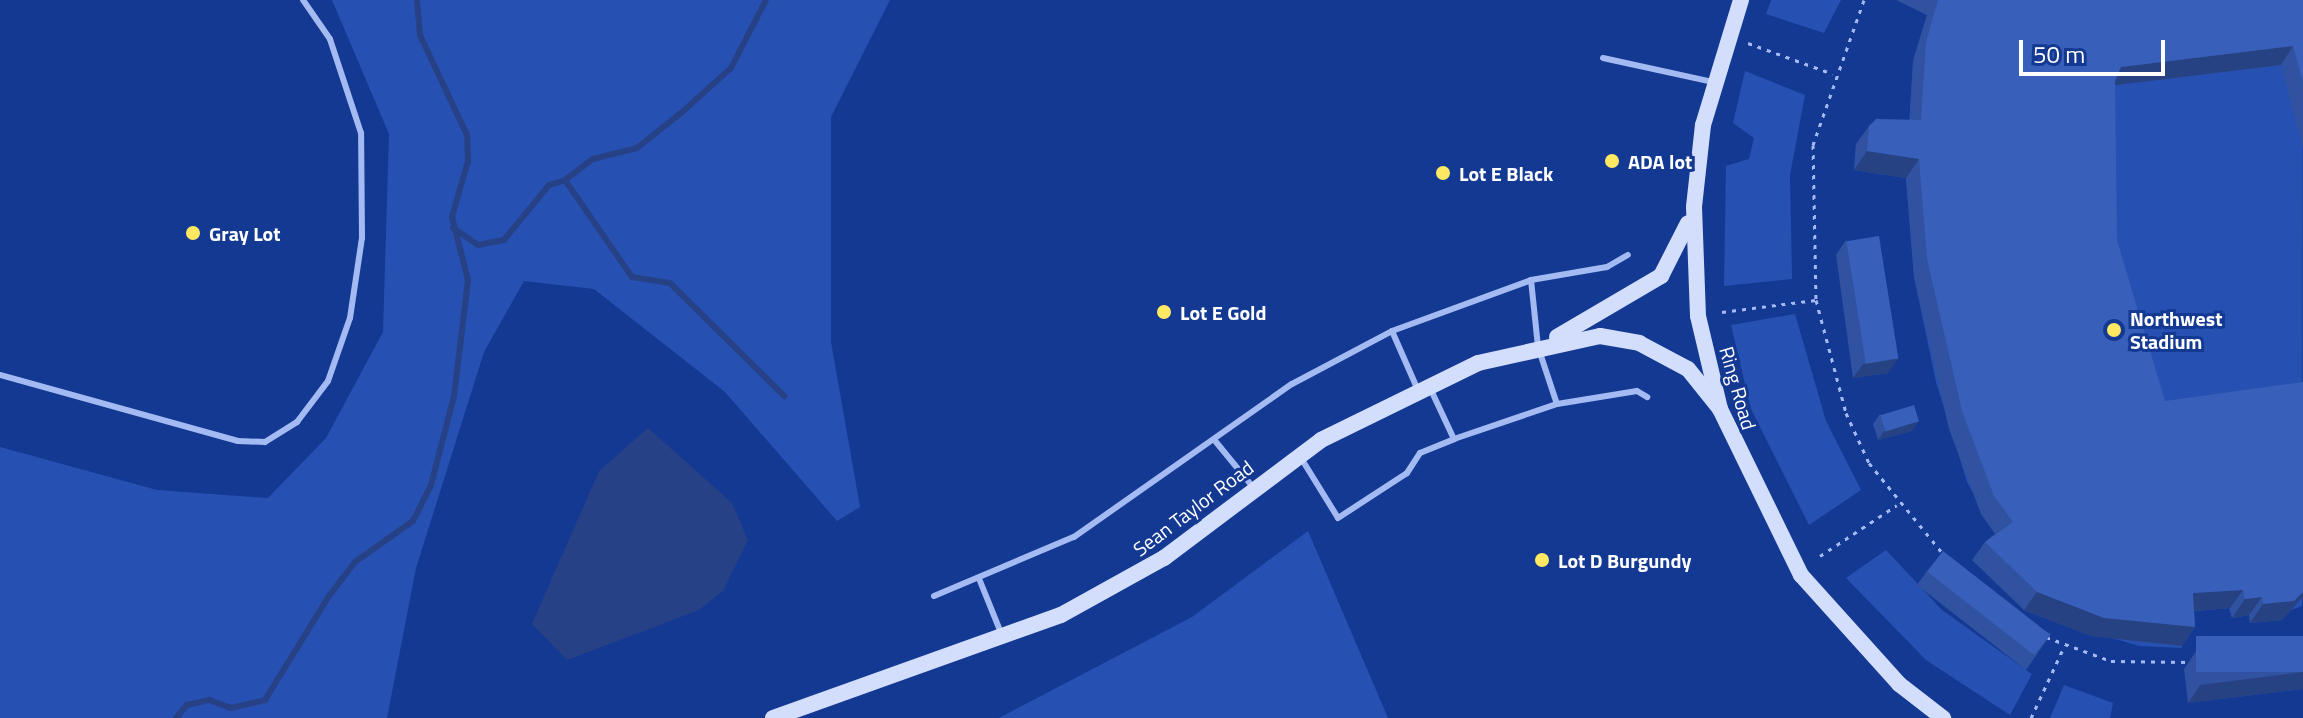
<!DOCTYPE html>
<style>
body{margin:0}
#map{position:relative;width:2303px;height:718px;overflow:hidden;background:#143993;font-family:"Titillium Web",sans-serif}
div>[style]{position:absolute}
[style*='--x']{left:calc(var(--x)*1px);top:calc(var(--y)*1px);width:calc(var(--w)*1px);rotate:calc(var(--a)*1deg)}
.green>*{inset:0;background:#2651b2}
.water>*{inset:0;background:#274186}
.stream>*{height:6px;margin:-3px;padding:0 3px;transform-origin:3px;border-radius:3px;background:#274186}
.path>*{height:3px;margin-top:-1.5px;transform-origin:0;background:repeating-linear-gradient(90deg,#a3bbf2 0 4px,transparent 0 10px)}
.lane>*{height:6px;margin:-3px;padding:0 3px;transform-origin:3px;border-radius:3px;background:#a3bbf2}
.secondary>*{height:16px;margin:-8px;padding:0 8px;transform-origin:8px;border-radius:8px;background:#d2defc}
.wall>*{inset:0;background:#3052a0}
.shaded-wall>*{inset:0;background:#274282}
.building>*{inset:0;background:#385fba;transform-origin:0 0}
.dots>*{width:22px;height:22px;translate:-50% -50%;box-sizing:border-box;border:4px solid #143993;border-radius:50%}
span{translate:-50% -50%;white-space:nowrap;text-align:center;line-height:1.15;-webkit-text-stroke:6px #143993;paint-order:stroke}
.poi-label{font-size:20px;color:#fff;font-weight:700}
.left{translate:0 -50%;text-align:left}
.street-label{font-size:20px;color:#fff}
.scale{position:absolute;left:2019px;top:40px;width:146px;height:36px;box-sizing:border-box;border:4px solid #fff;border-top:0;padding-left:10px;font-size:24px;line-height:28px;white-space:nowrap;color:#fff;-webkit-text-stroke:6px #143993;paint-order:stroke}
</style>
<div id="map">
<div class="green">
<i style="clip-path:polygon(332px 0,890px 0,831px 117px,831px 342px,860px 507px,837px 521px,725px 392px,594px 289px,524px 281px,484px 352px,416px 568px,387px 718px,0 718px,0 447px,157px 490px,268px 498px,326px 438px,383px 332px,389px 134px)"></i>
<i style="clip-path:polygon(1771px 0,1841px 0,1824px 33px,1766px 14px)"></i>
<i style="clip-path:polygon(1898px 0,2303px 0,2302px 606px,2270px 618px,2262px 606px,2264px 621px,2250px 623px,2249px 615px,2232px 618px,2229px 608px,2180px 612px,2182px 648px,2139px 646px,2041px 617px,1972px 560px,1999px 540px,1967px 482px,1936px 382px,1914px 277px,1906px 178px,1854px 170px,1856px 144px,1908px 140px,1913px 61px,1927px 15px)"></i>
<i style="clip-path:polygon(1745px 71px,1805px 95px,1790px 175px,1792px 279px,1724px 286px,1726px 166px,1749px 159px,1754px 138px,1733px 123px)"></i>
<i style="clip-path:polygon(1795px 314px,1826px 421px,1861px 490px,1809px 525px,1751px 409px,1731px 325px)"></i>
<i style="clip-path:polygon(1308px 531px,1388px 718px,999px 718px,1192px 617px)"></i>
<i style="clip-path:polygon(1886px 550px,1942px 610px,2032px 674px,2010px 715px,1926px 660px,1846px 578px)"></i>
<i style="clip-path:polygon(2064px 685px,2113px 703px,2110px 718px,2050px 718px)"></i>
</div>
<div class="water">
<i style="clip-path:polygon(648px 428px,732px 503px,748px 540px,723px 591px,699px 610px,567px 660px,532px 624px,599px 471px)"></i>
</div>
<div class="stream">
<i style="--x:565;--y:180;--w:35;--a:-37"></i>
<i style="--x:593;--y:159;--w:45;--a:-14"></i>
<i style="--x:637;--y:148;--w:56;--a:-38.5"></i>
<i style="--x:681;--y:113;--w:67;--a:-42"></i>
<i style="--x:731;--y:68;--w:76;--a:-62.8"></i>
<i style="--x:453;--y:228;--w:30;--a:34"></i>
<i style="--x:478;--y:245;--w:26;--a:-11"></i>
<i style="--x:504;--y:240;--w:71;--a:-50.7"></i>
<i style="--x:549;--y:185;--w:17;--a:-17"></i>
<i style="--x:565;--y:180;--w:118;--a:55.4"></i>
<i style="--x:632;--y:277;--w:38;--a:9"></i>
<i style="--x:670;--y:283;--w:161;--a:44.7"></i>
<i style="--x:176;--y:718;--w:17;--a:-50"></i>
<i style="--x:187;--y:705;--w:23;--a:-13"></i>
<i style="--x:209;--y:700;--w:23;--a:20"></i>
<i style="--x:231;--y:708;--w:35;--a:-13"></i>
<i style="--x:265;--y:700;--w:122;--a:-58.4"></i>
<i style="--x:329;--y:596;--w:43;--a:-52.6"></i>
<i style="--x:355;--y:562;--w:71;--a:-35.3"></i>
<i style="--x:413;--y:521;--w:40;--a:-63.4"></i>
<i style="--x:431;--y:485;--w:92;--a:-75.5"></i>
<i style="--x:454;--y:396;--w:117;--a:-83.1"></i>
<i style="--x:468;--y:280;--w:65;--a:-104.3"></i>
<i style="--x:452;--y:217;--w:58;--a:-74.1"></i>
<i style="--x:468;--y:161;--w:26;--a:-92"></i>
<i style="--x:467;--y:135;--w:110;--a:-115.2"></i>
<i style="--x:420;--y:35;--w:35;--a:-95"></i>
</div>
<div class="path">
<i style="--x:1864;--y:0;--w:154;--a:109.4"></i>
<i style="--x:1813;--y:145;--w:155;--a:88.9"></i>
<i style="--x:1816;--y:300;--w:117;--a:75.1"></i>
<i style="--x:1846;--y:413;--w:55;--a:65.3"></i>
<i style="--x:1869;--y:463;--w:119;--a:50.8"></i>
<i style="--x:1748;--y:43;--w:90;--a:20"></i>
<i style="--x:1722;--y:312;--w:95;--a:-7.3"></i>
<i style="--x:1820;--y:556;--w:92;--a:-33.5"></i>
<i style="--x:2046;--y:637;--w:69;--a:20.3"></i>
<i style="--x:2111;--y:661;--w:79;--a:0.7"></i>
<i style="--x:2031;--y:718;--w:78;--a:-65.1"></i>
</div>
<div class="lane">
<i style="--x:1603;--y:58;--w:113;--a:12.3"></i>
<i style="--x:1531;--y:280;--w:67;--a:84"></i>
<i style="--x:1538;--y:347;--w:60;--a:71.6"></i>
<i style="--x:1392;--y:331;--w:62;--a:66.3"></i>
<i style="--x:0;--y:375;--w:247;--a:15.5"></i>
<i style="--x:238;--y:441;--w:27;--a:2"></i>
<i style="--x:265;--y:442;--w:38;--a:-32"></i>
<i style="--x:297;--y:422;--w:51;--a:-52.9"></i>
<i style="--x:328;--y:381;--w:67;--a:-70.8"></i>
<i style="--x:350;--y:318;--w:81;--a:-81.5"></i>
<i style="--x:362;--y:238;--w:105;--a:-90.5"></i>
<i style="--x:361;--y:133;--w:99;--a:-108.3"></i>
<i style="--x:330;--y:39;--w:47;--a:-124.7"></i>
<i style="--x:1431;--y:390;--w:54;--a:64.9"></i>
<i style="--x:1216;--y:442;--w:58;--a:50.6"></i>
<i style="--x:1301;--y:458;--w:70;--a:58.3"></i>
<i style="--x:1338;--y:518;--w:82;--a:-33.1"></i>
<i style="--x:1407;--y:473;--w:24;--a:-57"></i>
<i style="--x:1420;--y:453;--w:37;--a:-22"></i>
<i style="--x:1454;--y:439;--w:109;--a:-18.8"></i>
<i style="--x:1557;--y:404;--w:81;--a:-9.2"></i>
<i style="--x:1637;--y:391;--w:12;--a:31"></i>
<i style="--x:980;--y:581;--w:56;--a:68"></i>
<i style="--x:934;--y:596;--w:152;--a:-22.9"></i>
<i style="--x:1074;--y:537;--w:266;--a:-35.1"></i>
<i style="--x:1292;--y:384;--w:113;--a:-27.9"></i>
<i style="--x:1392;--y:331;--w:148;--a:-20.1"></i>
<i style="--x:1531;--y:280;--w:77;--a:-9.7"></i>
<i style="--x:1607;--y:267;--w:24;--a:-30"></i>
</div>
<div class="secondary">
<i style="--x:1741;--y:0;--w:131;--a:106.9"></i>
<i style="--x:1703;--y:125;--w:82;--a:96.3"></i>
<i style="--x:1694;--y:207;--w:109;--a:87.9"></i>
<i style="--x:1698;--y:316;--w:96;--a:76.7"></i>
<i style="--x:1720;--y:409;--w:185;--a:64"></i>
<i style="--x:1801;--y:575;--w:147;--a:48"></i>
<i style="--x:1899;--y:684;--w:56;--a:37.7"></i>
<i style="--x:1557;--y:337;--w:121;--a:-30.4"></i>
<i style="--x:1661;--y:276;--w:59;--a:-63"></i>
<i style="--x:773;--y:718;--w:306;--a:-19.7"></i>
<i style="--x:1061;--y:615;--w:118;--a:-29"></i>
<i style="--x:1164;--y:558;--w:196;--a:-36.9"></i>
<i style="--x:1321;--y:440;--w:175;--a:-26.1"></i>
<i style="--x:1478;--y:363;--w:125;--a:-12.5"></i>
<i style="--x:1600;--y:336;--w:40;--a:10"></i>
<i style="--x:1639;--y:343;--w:55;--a:28"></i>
<i style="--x:1688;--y:369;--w:51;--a:51.3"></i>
</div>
<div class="wall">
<i style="clip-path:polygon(1898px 0,2303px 0,2303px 148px,2281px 65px,2115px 85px,2117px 240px,2165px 401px,2303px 382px,2303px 599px,2301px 599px,2282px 620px,2250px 623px,2249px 615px,2232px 618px,2230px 608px,2194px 611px,2195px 627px,2182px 646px,2091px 636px,2024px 610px,1972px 560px,1985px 542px,1995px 534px,1981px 514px,1949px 429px,1914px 277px,1906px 178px,1854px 170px,1856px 144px,1869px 126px,1910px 120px,1913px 61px,1927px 15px,1898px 1px)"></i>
<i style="clip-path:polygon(1846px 240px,1888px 373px,1853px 378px,1836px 255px)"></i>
<i style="clip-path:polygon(1880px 414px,1912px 431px,1878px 440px,1873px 424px)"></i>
<i style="clip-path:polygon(1927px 571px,2051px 634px,2026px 670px,1917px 585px)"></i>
<i style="clip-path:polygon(2303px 636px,2303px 689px,2188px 703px,2184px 669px,2197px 650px)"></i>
</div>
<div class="shaded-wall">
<i style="clip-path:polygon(2293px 46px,2281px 65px,2108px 86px,2121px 67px)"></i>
<i style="clip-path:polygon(1867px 151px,1919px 159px,1906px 178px,1854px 170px)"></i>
<i style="clip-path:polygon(1899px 358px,1888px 373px,1853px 378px,1863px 364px)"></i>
<i style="clip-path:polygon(1919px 421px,1912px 431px,1878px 440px,1885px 430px)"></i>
<i style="clip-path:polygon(2243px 590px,2230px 608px,2180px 612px,2193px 593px)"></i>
<i style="clip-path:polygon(2037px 592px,2195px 627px,2182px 646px,2091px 636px,2024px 610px)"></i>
<i style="clip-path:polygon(2303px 592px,2303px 599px,2301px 599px,2282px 620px,2250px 623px,2263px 604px)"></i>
<i style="clip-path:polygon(2262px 597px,2249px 615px,2232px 618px,2245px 599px)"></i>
<i style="clip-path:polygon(2303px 672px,2303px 689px,2188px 703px,2200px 685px)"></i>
</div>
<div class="building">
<i style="clip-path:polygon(1938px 0,2303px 0,2303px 82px,2293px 46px,2121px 67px,2115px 81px,2117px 240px,2165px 401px,2303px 382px,2303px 592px,2294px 601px,2263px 604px,2262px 597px,2245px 599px,2243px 590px,2193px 593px,2195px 627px,2104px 618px,2037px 592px,1985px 542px,2013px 522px,1994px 496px,1962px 411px,1927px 259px,1919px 159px,1867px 151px,1869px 126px,1876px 119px,1921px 120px,1926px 42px)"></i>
<i style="left:1879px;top:236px;width:124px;height:33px;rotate:81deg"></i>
<i style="left:1914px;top:405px;width:17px;height:35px;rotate:73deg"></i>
<i style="left:1943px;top:551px;width:136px;height:26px;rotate:38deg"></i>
<i style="left:2303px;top:636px;width:36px;height:107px;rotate:90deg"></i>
</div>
<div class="dots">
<i style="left:1612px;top:161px;background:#ffe963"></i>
<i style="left:1443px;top:173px;background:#ffe963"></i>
<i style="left:193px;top:233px;background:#ffe963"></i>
<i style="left:1164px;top:312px;background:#ffe963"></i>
<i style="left:2114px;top:330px;background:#ffe963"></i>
<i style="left:1542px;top:560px;background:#ffe963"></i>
</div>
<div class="poi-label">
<span class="left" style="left:1628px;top:161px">ADA lot</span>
<span class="left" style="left:1459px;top:173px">Lot E Black</span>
<span class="left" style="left:209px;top:233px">Gray Lot</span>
<span class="left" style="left:1180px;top:312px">Lot E Gold</span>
<span class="left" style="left:2130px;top:330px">Northwest<br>Stadium</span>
<span class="left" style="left:1558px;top:560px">Lot D Burgundy</span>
</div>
<div class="street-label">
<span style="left:1738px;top:388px;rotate:74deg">Ring Road</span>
<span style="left:1193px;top:508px;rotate:-37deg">Sean Taylor Road</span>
</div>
<div class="scale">50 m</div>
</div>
